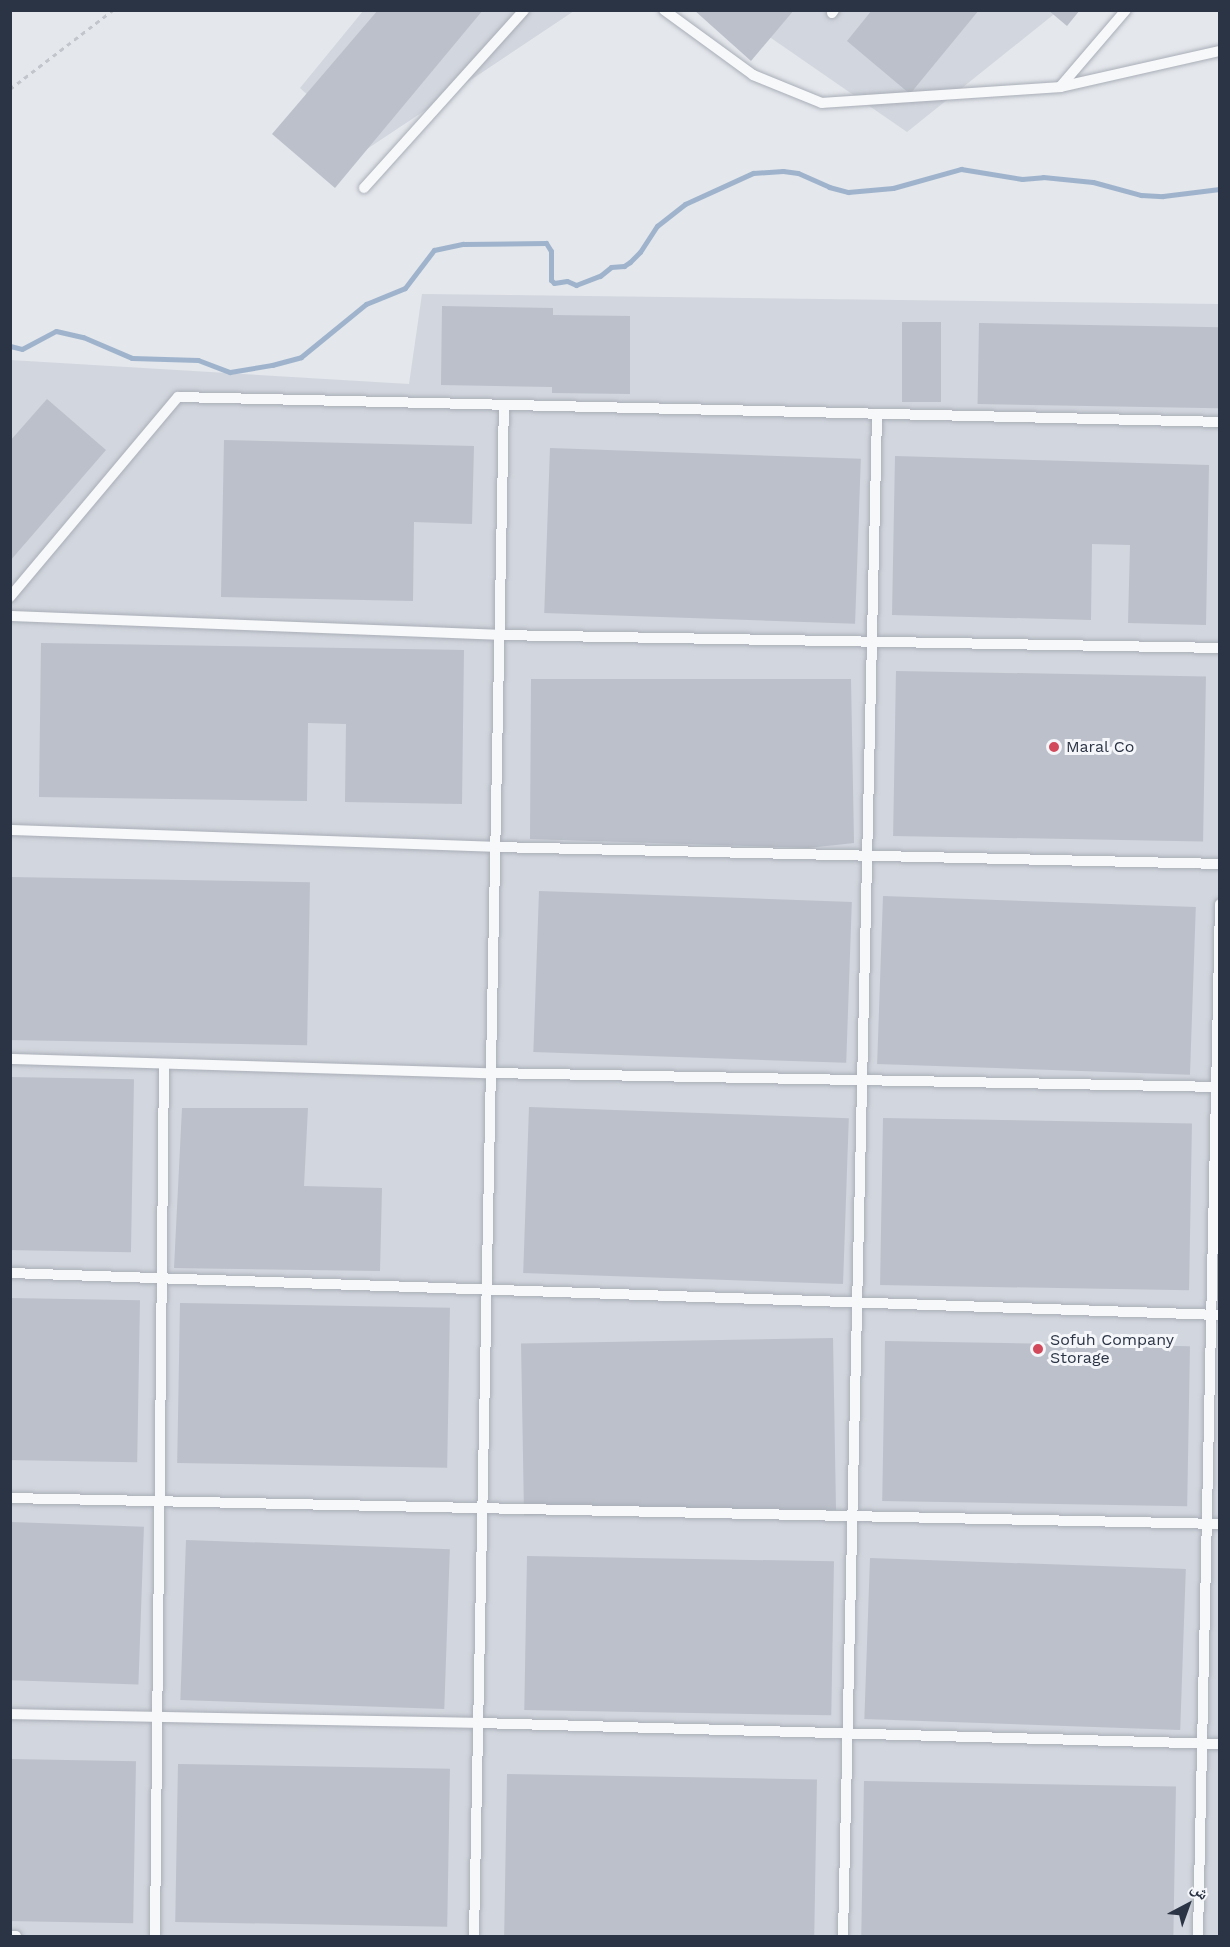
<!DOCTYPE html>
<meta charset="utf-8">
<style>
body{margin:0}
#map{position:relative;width:1230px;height:1947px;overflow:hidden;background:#e4e7ec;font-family:"Work Sans","Noto Naskh Arabic",sans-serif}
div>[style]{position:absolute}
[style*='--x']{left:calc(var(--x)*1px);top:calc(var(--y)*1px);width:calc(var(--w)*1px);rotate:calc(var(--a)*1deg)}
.built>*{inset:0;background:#d2d6de}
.stream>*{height:5px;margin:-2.5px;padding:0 2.5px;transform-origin:2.5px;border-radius:2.5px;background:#9fb4cc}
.building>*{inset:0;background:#bbc0ca;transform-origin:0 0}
.path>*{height:3px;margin-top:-1.5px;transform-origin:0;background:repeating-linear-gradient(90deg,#c2c5cb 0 4.5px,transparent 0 9px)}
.roads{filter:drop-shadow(0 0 2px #a9aeb7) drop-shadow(0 0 2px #a9aeb7)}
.lane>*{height:10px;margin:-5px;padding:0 5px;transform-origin:5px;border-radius:5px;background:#f7f8fa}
.dots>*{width:16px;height:16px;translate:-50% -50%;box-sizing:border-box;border:3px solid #f4f6f9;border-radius:50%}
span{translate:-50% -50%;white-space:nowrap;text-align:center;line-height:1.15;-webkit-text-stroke:6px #f4f6f9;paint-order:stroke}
.poi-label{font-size:16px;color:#2b3445}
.left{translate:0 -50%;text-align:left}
.frame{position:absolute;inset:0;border:12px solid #2b3445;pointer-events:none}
.north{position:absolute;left:1158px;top:1875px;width:60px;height:60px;-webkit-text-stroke:4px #f4f6f9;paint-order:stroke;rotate:41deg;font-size:16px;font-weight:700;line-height:24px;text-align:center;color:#2b3445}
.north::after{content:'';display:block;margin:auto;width:21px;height:27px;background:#2b3445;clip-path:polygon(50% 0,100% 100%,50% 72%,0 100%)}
</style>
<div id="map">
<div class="built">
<i style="clip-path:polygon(363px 11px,574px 11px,367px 149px,300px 88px)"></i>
<i style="clip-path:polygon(732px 11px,1058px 11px,907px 132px)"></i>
<i style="clip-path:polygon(422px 294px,1219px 304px,1219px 1936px,11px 1936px,10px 360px,409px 384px)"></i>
</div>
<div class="stream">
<i style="--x:10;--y:346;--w:12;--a:14"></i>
<i style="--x:22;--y:349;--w:38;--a:-28"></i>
<i style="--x:56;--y:331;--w:28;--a:13"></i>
<i style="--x:83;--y:337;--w:53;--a:23.2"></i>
<i style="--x:132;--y:358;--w:66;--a:1.7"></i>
<i style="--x:198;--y:360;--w:34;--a:21"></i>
<i style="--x:230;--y:372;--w:43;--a:-9.5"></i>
<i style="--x:272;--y:365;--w:30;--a:-15"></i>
<i style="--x:301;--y:357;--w:84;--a:-39.2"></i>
<i style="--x:366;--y:304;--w:42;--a:-22.3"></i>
<i style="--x:405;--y:288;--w:48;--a:-52.7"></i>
<i style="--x:434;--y:250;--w:30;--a:-12"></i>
<i style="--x:463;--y:244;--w:83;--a:-0.7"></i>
<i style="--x:546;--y:243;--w:9;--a:58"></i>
<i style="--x:551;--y:251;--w:29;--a:90"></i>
<i style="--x:551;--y:280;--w:4;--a:45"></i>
<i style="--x:554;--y:283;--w:13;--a:-9"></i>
<i style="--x:567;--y:281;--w:10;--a:24"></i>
<i style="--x:576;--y:285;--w:26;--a:-21"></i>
<i style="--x:600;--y:276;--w:14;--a:-39"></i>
<i style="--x:611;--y:267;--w:13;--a:-4"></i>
<i style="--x:624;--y:266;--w:7;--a:-34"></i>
<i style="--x:630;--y:262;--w:14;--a:-45"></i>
<i style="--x:640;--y:252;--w:31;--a:-57"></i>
<i style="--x:657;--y:226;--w:36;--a:-38"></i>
<i style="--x:685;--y:204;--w:75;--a:-24.5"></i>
<i style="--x:753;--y:173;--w:30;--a:-4"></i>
<i style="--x:783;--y:171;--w:15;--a:8"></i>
<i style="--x:798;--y:173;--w:34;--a:24"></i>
<i style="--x:829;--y:187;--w:20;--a:15"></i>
<i style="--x:848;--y:192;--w:45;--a:-5.1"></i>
<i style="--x:893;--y:188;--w:71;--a:-15.6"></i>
<i style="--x:961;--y:169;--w:62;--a:9.3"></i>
<i style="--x:1022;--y:179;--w:21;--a:-5"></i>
<i style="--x:1043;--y:177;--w:50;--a:5.7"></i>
<i style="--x:1093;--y:182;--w:50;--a:15.2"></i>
<i style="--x:1141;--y:195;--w:22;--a:3"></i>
<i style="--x:1163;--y:196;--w:57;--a:-7"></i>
</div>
<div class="building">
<i style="clip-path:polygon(378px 10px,483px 10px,335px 188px,272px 134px)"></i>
<i style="clip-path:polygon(694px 10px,794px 10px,751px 61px)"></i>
<i style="clip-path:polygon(872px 10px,979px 10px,910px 94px,847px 41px)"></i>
<i style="clip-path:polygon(1048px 10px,1080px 10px,1067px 26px)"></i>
<i style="clip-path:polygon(442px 306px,553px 308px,553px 315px,630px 316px,630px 394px,552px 393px,552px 387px,441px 385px)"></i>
<i style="left:902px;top:322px;width:39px;height:80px"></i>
<i style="left:979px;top:323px;width:241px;height:81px;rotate:1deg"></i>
<i style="clip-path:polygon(47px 399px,106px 450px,10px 561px,10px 441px)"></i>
<i style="clip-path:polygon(224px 440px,474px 446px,472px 524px,414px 522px,413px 601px,221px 597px)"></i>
<i style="left:550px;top:448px;width:311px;height:165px;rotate:2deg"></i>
<i style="clip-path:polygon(895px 456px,1209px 465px,1206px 625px,1128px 623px,1130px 545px,1092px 544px,1091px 620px,892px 615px)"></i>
<i style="clip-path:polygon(41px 643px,464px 650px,462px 804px,345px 802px,346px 724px,308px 723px,307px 801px,39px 797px)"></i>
<i style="left:896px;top:671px;width:310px;height:165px;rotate:1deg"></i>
<i style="clip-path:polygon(531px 679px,851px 679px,854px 843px,808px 848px,530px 839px)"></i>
<i style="left:10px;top:877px;width:300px;height:163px;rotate:1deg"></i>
<i style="left:539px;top:891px;width:313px;height:161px;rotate:2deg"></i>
<i style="left:883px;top:896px;width:313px;height:168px;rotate:2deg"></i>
<i style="left:10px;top:1077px;width:124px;height:173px;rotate:1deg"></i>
<i style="left:529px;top:1107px;width:320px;height:166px;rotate:2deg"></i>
<i style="clip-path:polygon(182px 1108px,308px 1108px,304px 1186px,382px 1188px,380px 1271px,174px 1268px)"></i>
<i style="left:883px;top:1118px;width:309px;height:167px;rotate:1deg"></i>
<i style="left:10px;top:1298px;width:130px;height:162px;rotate:1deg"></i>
<i style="left:180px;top:1303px;width:270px;height:160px;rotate:1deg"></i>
<i style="left:833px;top:1338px;width:172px;height:312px;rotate:89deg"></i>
<i style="left:885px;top:1341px;width:305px;height:160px;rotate:1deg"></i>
<i style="left:10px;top:1522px;width:134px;height:158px;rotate:2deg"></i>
<i style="left:186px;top:1540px;width:264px;height:160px;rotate:2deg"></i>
<i style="left:527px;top:1556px;width:307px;height:154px;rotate:1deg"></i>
<i style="left:870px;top:1558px;width:316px;height:161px;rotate:2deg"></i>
<i style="left:10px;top:1759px;width:126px;height:162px;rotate:1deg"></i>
<i style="left:178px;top:1764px;width:272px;height:158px;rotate:1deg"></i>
<i style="left:507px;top:1774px;width:310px;height:162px;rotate:1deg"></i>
<i style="left:864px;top:1781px;width:312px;height:155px;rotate:1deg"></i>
</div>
<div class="path">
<i style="--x:10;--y:89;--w:130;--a:-37.5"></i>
</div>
<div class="roads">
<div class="lane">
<i style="--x:664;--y:10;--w:110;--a:36.1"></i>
<i style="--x:753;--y:75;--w:74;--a:22.1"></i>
<i style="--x:822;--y:103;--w:239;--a:-3.8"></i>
<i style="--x:1060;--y:87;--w:164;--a:-12.7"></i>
<i style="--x:832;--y:13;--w:4;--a:-56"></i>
<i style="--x:1060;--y:87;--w:101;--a:-49.4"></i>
<i style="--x:364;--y:188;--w:239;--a:-48"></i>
<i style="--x:10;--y:597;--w:261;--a:-50"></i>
<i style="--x:178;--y:397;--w:1042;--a:1.37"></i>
<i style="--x:10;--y:616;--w:489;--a:2.2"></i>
<i style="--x:499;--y:635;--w:721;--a:1.03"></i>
<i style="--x:10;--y:830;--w:485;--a:2"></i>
<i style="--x:495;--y:847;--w:725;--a:1.34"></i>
<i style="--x:10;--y:1059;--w:481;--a:1.7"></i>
<i style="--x:491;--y:1073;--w:729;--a:1.1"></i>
<i style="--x:10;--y:1273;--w:1211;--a:1.99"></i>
<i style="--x:10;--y:1498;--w:1210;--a:1.23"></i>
<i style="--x:10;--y:1714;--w:469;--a:1.1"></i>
<i style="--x:479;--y:1723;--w:741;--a:1.62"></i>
<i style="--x:10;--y:1936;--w:6;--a:0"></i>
<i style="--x:155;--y:1936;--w:872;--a:-89.41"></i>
<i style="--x:474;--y:1936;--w:1531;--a:-88.88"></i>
<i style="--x:843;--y:1936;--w:1522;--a:-88.72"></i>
<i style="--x:1198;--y:1936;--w:1032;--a:-88.78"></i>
</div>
</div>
<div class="dots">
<i style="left:1054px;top:747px;background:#d1495b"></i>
<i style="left:1038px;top:1349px;background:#d1495b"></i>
</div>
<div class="poi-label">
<span class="left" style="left:1066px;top:747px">Maral Co</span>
<span class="left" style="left:1050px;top:1349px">Sofuh Company<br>Storage</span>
</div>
<div class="frame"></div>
<div class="north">ش</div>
</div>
